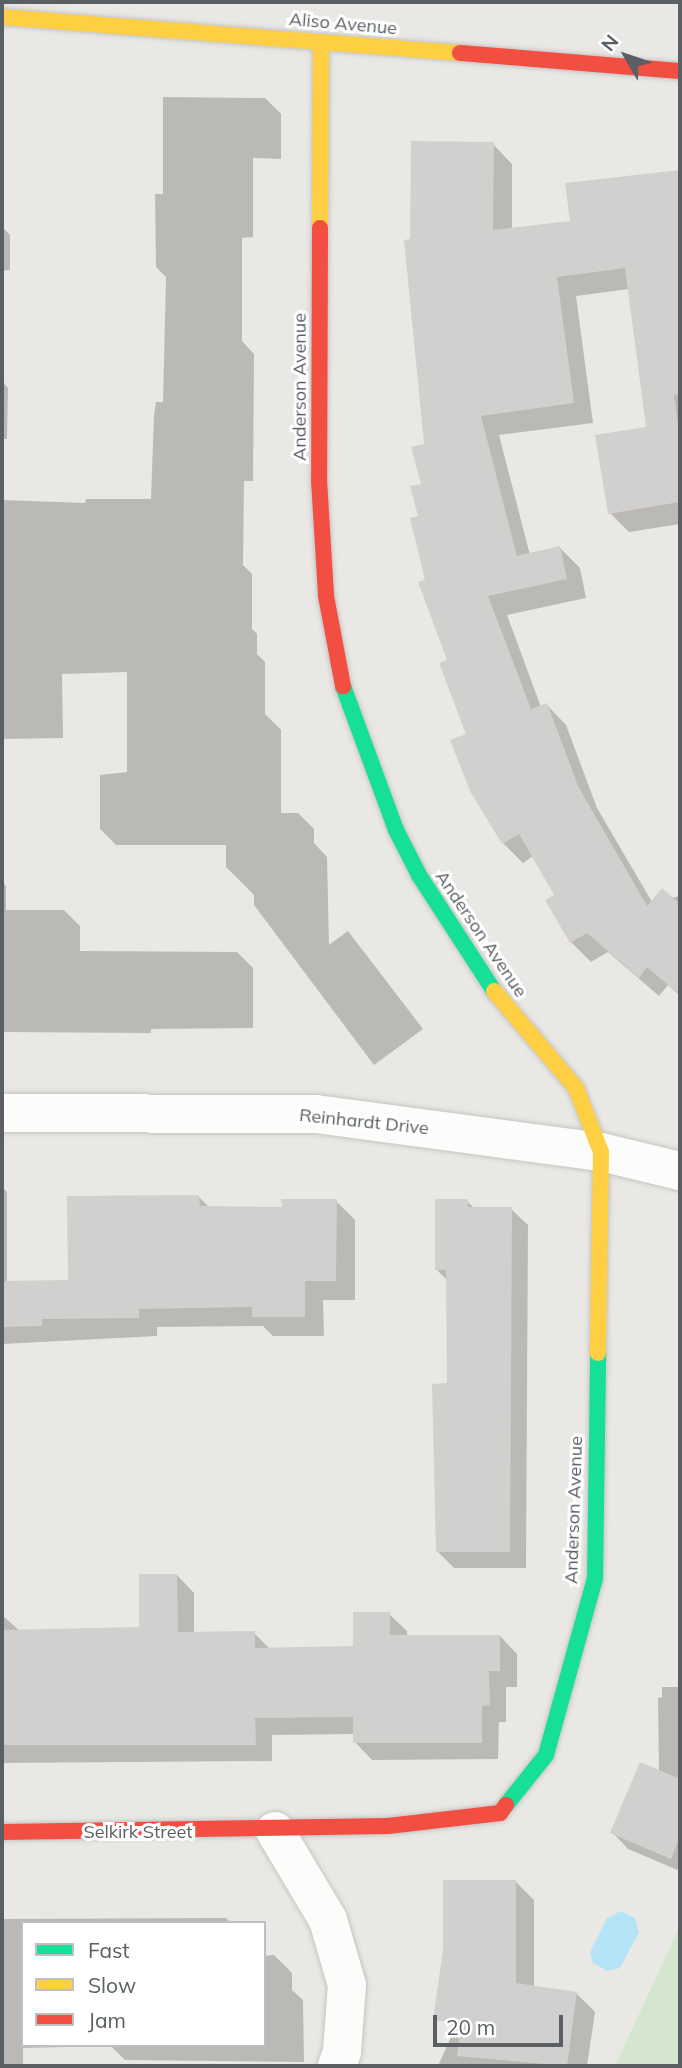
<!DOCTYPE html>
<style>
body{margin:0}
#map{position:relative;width:682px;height:2068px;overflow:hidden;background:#eae8e4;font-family:Mulish,sans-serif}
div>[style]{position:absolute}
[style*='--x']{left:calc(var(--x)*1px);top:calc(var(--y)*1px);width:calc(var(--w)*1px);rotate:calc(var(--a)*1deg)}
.green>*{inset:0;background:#d4e7ce}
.water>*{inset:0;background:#b6e4f7}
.shadow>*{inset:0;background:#0003}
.building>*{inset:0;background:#d2d0ce}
.roads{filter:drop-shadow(0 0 2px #c5c5c4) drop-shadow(0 0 2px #c5c5c4)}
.street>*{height:38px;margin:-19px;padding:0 19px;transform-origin:19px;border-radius:19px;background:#fcfcfb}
.fast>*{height:16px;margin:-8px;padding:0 8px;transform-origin:8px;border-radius:8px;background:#16e098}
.slow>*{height:16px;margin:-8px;padding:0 8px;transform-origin:8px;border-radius:8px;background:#ffcf43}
.jam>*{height:16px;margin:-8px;padding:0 8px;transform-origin:8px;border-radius:8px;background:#f24e42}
span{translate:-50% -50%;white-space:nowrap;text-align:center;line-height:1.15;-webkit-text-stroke:6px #fff;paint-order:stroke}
.street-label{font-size:18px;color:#595f63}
.frame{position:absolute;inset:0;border:4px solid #595f63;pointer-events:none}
.legend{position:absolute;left:21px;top:1921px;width:245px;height:126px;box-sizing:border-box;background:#fff;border:2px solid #bdbfc1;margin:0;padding:9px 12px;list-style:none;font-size:21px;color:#595f63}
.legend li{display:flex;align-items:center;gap:14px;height:35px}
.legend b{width:35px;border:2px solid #bdbfc1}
.north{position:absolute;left:591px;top:21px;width:70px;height:70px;-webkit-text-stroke:5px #fff;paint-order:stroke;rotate:309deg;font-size:19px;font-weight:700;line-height:28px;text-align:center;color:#595f63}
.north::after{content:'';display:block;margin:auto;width:24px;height:32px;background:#595f63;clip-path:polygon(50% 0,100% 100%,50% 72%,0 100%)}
.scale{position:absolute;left:433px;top:2015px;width:130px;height:32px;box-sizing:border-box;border:4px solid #595f63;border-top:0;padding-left:9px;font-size:21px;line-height:24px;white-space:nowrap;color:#595f63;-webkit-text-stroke:5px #fff;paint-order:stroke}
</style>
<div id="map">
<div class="green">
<i style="clip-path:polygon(680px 1926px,680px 2066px,615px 2066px)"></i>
</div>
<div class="water">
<i style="clip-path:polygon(621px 1911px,635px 1918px,639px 1932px,620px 1968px,607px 1971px,593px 1963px,590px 1952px,607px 1918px)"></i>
</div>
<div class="shadow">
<i style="clip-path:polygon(163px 97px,265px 98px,281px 114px,281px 159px,253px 158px,253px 237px,242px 238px,242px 341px,254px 354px,253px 481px,244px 481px,243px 565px,252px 574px,252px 629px,257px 634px,257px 654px,265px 662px,265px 714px,281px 730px,281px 813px,298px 813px,314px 829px,314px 843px,327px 857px,329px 945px,348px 931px,423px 1029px,374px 1065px,254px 905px,254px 895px,226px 867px,226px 845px,116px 845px,100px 829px,100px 775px,127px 772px,127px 672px,62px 674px,63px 738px,2px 739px,2px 500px,85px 503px,86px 499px,151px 499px,154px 415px,156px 402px,163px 402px,166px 277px,156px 267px,155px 194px,163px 194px)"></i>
<i style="clip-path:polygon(493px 144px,512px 164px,512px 229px,572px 222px,567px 184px,680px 172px,680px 524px,629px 532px,610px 513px,648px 428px,629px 289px,576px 296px,593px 423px,499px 435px,530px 555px,560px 548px,580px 568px,586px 598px,507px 615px,541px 707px,547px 705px,566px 725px,597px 808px,652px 902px,680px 896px,680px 996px,668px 985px,659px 996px,608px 952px,591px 962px,571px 942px,556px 896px,533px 856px,523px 863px,503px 843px,427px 581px,420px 517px,426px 445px,411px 241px)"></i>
<i style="clip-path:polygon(2px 227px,10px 235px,10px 270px,2px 271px)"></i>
<i style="clip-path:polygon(2px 381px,8px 388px,7px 439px,2px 439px)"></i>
<i style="clip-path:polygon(2px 881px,6px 886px,6px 910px,64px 910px,80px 926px,80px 951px,237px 952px,253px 968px,253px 1028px,151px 1029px,151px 1033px,2px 1032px)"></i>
<i style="clip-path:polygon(2px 1187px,7px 1192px,7px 1283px,70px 1282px,199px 1197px,210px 1208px,283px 1209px,336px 1201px,355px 1220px,355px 1300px,323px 1300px,324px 1336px,273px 1336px,263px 1326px,157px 1327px,157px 1336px,2px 1344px)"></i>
<i style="clip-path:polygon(467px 1201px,475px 1209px,511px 1209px,528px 1225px,526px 1568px,454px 1568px,438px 1552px,449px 1385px,448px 1281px,437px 1270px)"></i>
<i style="clip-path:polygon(177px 1575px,194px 1593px,194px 1634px,254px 1633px,270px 1649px,355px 1648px,389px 1614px,407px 1631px,407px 1637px,500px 1636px,517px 1654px,517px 1687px,506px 1687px,506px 1722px,499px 1722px,498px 1759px,372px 1760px,355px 1742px,355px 1734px,272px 1735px,272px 1761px,2px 1763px,2px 1615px,21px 1632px,141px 1629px)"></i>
<i style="clip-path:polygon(662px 1687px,680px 1687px,680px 1871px,628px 1849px,612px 1832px,659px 1772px,658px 1698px,662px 1697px)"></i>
<i style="clip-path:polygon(515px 1881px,534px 1900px,534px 1988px,576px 1993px,595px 2012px,587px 2066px,438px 2066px,455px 2028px,436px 2009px)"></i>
<i style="clip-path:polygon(226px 1918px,231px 1923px,23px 1923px,23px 2045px,264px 2045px,264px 1956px,274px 1955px,292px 1973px,292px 1990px,303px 2000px,304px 2062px,125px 2060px,111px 2046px,23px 2048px,23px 2066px,2px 2066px,2px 1919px)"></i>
</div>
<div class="building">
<i style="clip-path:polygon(411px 141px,494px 142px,493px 230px,570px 221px,565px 183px,680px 170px,680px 394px,674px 395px,680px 438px,680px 502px,608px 514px,595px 435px,646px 427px,625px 268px,557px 277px,574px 403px,481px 416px,517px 556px,560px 546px,567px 579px,488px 596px,531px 709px,547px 703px,578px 786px,647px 906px,662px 888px,680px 904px,680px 995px,647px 967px,639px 978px,587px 933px,570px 943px,545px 900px,554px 895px,519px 834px,502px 844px,470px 791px,450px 740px,466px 734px,439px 663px,447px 660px,418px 582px,425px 580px,410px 518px,418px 516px,410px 486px,421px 484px,411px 447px,424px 444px,404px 240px,410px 239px)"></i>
<i style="clip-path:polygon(199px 1195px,200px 1206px,282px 1207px,281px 1199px,337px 1199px,336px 1281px,305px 1281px,305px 1317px,252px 1317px,252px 1307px,139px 1309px,139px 1318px,42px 1319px,42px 1326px,2px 1327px,2px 1281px,68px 1280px,67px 1196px)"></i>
<i style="clip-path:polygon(435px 1199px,468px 1199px,468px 1207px,512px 1207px,510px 1552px,436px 1552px,432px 1384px,447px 1383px,446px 1270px,435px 1270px)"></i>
<i style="clip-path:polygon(139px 1574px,177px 1574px,178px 1632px,255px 1631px,255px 1648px,353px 1646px,353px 1612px,390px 1612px,390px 1635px,500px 1635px,500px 1671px,489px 1671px,490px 1705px,482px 1706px,482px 1743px,353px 1743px,353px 1717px,255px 1718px,256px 1745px,2px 1745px,2px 1630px,139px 1627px)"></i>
<i style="clip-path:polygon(640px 1762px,680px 1779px,680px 1836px,671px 1859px,610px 1833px)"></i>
<i style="clip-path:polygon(443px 1880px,516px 1880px,516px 1983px,577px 1992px,567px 2066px,457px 2056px,461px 2023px,433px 2020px,443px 1950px)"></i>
</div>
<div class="roads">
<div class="street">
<i style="--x:2;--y:1113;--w:314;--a:0.2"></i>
<i style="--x:316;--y:1114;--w:288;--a:7.6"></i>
<i style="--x:601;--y:1152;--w:81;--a:13.5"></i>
<i style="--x:275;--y:1831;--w:104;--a:59.2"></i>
<i style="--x:328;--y:1920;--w:68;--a:73.7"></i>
<i style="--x:347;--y:1985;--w:67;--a:94.3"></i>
<i style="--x:342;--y:2052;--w:15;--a:110"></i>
</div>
<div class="fast">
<i style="--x:343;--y:686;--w:153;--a:69.8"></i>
<i style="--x:396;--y:830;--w:51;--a:62.9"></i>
<i style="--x:419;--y:875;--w:138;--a:57.1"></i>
<i style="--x:506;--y:1805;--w:64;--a:-51.3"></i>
<i style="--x:546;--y:1755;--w:184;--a:-74.5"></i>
<i style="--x:595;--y:1578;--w:225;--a:-89.2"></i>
</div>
<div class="slow">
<i style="--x:2;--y:17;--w:459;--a:4.5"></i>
<i style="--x:320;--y:228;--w:186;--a:-89.7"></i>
<i style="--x:494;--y:991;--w:127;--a:49.8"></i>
<i style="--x:576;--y:1088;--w:69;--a:68.7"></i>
<i style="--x:601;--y:1152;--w:201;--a:90.9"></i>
</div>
<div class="jam">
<i style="--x:460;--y:53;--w:221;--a:4.7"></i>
<i style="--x:320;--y:228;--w:252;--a:90.2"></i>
<i style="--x:319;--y:480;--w:116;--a:86.5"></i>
<i style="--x:326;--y:596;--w:92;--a:79.3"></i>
<i style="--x:2;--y:1832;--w:386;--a:-0.9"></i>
<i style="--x:388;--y:1826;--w:113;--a:-6.6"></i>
<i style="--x:500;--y:1813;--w:10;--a:-53"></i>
</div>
</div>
<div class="street-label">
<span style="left:343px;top:24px;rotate:5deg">Aliso Avenue</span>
<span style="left:300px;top:387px;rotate:-90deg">Anderson Avenue</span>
<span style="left:481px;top:934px;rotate:56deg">Anderson Avenue</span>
<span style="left:364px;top:1122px;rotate:6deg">Reinhardt Drive</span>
<span style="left:574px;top:1510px;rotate:-88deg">Anderson Avenue</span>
<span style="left:138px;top:1832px">Selkirk Street</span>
</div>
<div class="frame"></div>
<ul class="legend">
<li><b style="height:9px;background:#16e098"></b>Fast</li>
<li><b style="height:9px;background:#ffcf43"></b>Slow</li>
<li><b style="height:9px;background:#f24e42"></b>Jam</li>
</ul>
<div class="north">N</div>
<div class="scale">20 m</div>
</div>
